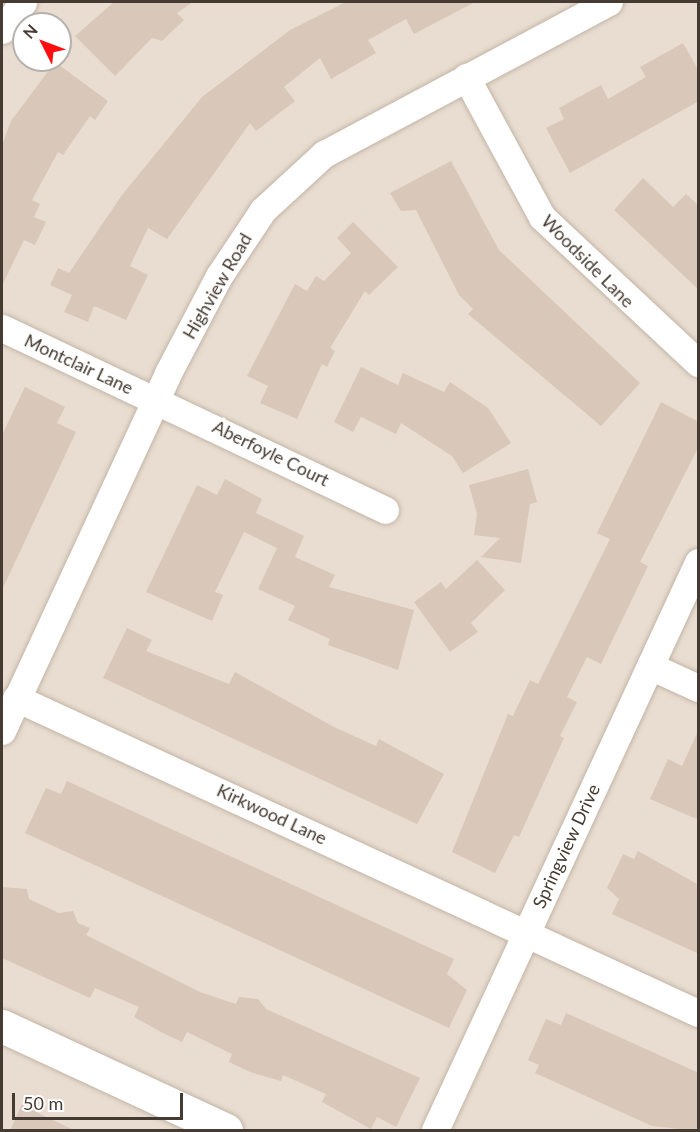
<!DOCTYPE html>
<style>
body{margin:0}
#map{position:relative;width:700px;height:1132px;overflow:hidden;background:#f3ece3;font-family:Lato,sans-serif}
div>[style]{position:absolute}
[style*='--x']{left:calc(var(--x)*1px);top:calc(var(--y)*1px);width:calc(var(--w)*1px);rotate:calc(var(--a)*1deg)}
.residential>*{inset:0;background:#e8ddd0}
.building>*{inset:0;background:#d9c8ba}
.roads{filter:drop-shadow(0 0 2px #c3b5a7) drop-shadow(0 0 2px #c3b5a7)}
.minor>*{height:27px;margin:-13.5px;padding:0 13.5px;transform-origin:13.5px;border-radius:13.5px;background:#fff}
.tertiary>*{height:33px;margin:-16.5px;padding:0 16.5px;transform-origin:16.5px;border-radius:16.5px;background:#fff}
span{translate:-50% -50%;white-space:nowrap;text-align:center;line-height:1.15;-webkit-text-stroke:6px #fff;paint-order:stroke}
.street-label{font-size:18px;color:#463b32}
.frame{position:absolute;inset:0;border:3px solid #463b32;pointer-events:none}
.north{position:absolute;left:12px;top:12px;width:60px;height:60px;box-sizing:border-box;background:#fff;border:2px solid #b5b1ad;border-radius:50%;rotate:312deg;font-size:16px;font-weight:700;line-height:24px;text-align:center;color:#463b32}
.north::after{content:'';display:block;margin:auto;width:21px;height:27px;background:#ff0e11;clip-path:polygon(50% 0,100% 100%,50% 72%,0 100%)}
.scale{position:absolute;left:12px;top:1093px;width:171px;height:27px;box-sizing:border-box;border:3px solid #463b32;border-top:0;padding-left:8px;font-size:18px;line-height:21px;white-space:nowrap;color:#463b32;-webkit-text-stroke:4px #fff;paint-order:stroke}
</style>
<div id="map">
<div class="residential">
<i style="clip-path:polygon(evenodd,2px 2px,698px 2px,698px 1130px,2px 1130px,2px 2px,24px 24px,60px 24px,60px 60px,24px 60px,24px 24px)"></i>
</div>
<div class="building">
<i style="clip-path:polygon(114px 2px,193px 2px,177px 13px,184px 20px,162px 41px,152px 38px,115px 76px,75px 36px)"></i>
<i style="clip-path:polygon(346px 2px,475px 2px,414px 34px,406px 19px,368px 40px,376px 53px,331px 79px,320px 58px,284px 87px,295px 101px,256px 131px,250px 123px,167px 239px,148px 228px,130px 266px,148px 275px,126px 320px,94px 306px,88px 322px,64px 312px,72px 295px,50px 285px,58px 268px,69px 273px,122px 195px,202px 97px,290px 30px)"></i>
<i style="clip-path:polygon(683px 43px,699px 71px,699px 101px,570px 173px,546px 128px,564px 119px,559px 108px,601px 85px,608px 99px,646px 77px,640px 67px)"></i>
<i style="clip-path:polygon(55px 62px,108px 101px,95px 120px,90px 116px,63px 155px,58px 152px,32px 200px,40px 204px,34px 217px,46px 222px,35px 245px,24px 240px,2px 286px,2px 145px,11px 121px)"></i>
<i style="clip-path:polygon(451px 161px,499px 250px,640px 383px,601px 426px,468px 314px,473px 309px,459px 295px,416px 210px,401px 211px,390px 193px)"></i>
<i style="clip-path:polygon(643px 178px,673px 207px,686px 194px,699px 206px,699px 290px,614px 210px)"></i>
<i style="clip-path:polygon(353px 222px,398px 267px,369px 295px,365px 291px,330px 348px,335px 351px,327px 367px,322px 364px,297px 419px,260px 403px,268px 386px,247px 376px,295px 284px,307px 291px,316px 276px,324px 281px,351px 253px,337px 238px)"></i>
<i style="clip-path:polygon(361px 367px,398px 385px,403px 373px,444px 392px,450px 382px,488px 408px,511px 443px,463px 473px,452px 456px,401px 423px,396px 434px,361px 417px,353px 432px,334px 422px)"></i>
<i style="clip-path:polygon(25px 387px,65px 407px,57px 423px,76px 432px,2px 590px,2px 435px)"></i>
<i style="clip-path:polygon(661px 402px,699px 422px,699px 446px,640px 562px,648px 566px,601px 664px,587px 657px,567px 697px,577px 702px,560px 736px,564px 738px,519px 837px,514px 835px,495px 873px,452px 852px,508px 714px,513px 716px,530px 680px,538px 684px,610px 539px,597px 533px)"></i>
<i style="clip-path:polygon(528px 469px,537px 502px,530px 504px,521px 563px,481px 557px,500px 538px,474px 535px,477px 514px,469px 485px)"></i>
<i style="clip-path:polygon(225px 479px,262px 499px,256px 513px,304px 536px,295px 557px,335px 575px,329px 587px,414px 610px,398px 670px,328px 645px,330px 639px,288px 620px,295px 606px,258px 589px,277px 548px,244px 532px,215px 592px,223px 595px,212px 621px,146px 592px,197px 485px,217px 495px)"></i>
<i style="clip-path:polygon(477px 560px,505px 590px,471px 623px,478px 632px,450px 652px,414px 602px,441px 582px,446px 589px)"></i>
<i style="clip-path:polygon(127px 628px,152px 640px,146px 651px,229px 684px,235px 672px,334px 727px,376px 746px,379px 739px,444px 774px,417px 824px,103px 678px)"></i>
<i style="clip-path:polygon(699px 729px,699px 820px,650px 799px,668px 759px,682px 766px)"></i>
<i style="clip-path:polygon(67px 781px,454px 959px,447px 974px,467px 990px,449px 1028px,25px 833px,46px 788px,61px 794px)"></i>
<i style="clip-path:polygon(638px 851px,699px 885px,699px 954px,612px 914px,619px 899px,607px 888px,623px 854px,634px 859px)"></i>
<i style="clip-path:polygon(2px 887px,27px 889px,29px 899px,59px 913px,73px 911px,78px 923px,90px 928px,86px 935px,200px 992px,236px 1004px,239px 997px,258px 999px,266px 1009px,420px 1078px,396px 1127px,377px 1117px,371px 1129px,322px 1102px,326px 1094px,283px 1075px,281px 1081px,250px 1072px,229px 1062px,232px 1054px,187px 1032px,182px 1042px,161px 1032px,134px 1017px,139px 1007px,95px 988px,90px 998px,2px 958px)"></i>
<i style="clip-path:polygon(566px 1013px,699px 1073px,699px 1131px,652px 1126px,535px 1073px,539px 1065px,528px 1060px,546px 1019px,561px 1025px)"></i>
<i style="clip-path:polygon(22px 1104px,42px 1115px,76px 1131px,10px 1131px)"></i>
</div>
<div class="roads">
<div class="minor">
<i style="--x:2;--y:30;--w:35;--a:-53"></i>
<i style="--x:466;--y:77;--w:159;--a:61.5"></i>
<i style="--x:542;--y:217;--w:214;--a:43.1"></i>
<i style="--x:2;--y:328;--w:424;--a:25.4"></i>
<i style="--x:650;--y:666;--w:53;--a:24.6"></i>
<i style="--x:16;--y:698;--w:751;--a:24.79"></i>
<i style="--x:2;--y:731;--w:395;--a:-65.1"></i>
<i style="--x:168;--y:373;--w:110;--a:-62.3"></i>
<i style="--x:219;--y:276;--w:79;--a:-56.3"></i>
<i style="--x:263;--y:210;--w:83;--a:-42.6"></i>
<i style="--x:324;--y:154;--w:323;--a:-28.1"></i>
<i style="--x:435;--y:1130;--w:626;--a:-65.15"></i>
</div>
<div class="tertiary">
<i style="--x:2;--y:1026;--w:247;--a:24.9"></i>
</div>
</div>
<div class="street-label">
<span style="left:588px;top:261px;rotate:45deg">Woodside Lane</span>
<span style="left:217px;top:286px;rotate:-60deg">Highview Road</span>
<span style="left:79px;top:364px;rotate:25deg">Montclair Lane</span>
<span style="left:271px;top:453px;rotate:26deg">Aberfoyle Court</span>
<span style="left:272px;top:814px;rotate:25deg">Kirkwood Lane</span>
<span style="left:566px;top:846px;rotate:-65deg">Springview Drive</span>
</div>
<div class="frame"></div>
<div class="north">N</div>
<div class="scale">50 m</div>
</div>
